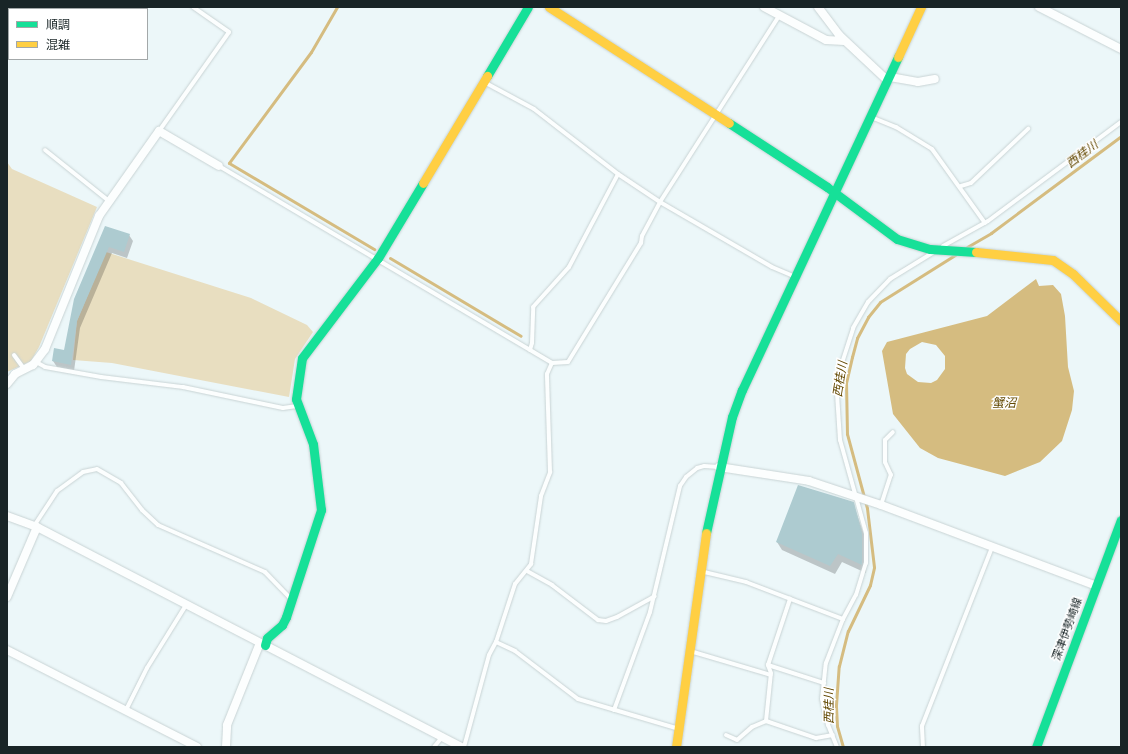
<!DOCTYPE html>
<meta charset="utf-8">
<style>
body{margin:0}
#map{position:relative;width:1128px;height:754px;overflow:hidden;background:#ecf7f9;font-family:Manrope,"Noto Sans JP",sans-serif}
div>[style]{position:absolute}
[style*='--x']{left:calc(var(--x)*1px);top:calc(var(--y)*1px);width:calc(var(--w)*1px);rotate:calc(var(--a)*1deg)}
.green>*{inset:0;background:#e8dec0}
.water>*{inset:0;background:#d5bc80}
.shadow>*{inset:0;background:#0003}
.stream>*{height:3px;margin:-1.5px;padding:0 1.5px;transform-origin:1.5px;border-radius:1.5px;background:#d5bc80}
.building>*{inset:0;background:#adcbd0}
.roads{filter:drop-shadow(0 0 1px #c8d3d4) drop-shadow(0 0 1px #c8d3d4)}
.lane>*{height:4px;margin:-2px;padding:0 2px;transform-origin:2px;border-radius:2px;background:#fcfefe}
.street>*{height:8px;margin:-4px;padding:0 4px;transform-origin:4px;border-radius:4px;background:#fcfefe}
.fast>*{height:9px;margin:-4.5px;padding:0 4.5px;transform-origin:4.5px;border-radius:4.5px;background:#16e098}
.slow>*{height:9px;margin:-4.5px;padding:0 4.5px;transform-origin:4.5px;border-radius:4.5px;background:#ffcf43}
span{translate:-50% -50%;white-space:nowrap;text-align:center;line-height:1.15;-webkit-text-stroke:3px #fff;paint-order:stroke}
.street-label{font-size:11px;color:#192527}
.water-label{font-size:12px;color:#624800;font-style:italic}
.frame{position:absolute;inset:0;border:8px solid #192527;pointer-events:none}
.legend{position:absolute;left:8px;top:8px;width:140px;height:52px;box-sizing:border-box;background:#fff;border:1px solid #a3a8a9;margin:0;padding:5px 7px;list-style:none;font-size:12px;color:#192527}
.legend li{display:flex;align-items:center;gap:8px;height:20px}
.legend b{width:20px;border:1px solid #a3a8a9}
</style>
<div id="map">
<div class="green">
<i style="clip-path:polygon(7px 162px,12px 169px,97px 207px,39px 347px,31px 361px,7px 372px)"></i>
<i style="clip-path:polygon(106px 252px,251px 298px,307px 325px,313px 332px,295px 359px,289px 397px,112px 363px,73px 360px,77px 321px)"></i>
</div>
<div class="water">
<i style="clip-path:polygon(evenodd,1036px 279px,1039px 286px,1053px 285px,1061px 294px,1065px 316px,1068px 367px,1074px 391px,1072px 410px,1062px 441px,1040px 462px,1005px 476px,938px 458px,920px 448px,893px 414px,882px 351px,887px 342px,987px 316px,1036px 279px,922px 342px,936px 345px,945px 356px,945px 369px,937px 380px,931px 383px,918px 382px,907px 374px,905px 368px,906px 354px,910px 349px,922px 342px)"></i>
</div>
<div class="shadow">
<i style="clip-path:polygon(106px 227px,129px 235px,133px 241px,127px 258px,112px 253px,80px 328px,74px 371px,57px 367px,53px 361px,65px 351px)"></i>
<i style="clip-path:polygon(853px 503px,867px 543px,866px 573px,842px 562px,835px 574px,782px 550px,777px 542px)"></i>
</div>
<div class="stream">
<i style="--x:337;--y:7;--w:52;--a:120"></i>
<i style="--x:311;--y:52;--w:138;--a:126.5"></i>
<i style="--x:229;--y:163;--w:169;--a:30.7"></i>
<i style="--x:967;--y:247;--w:28;--a:-30"></i>
<i style="--x:991;--y:233;--w:162;--a:-36.7"></i>
<i style="--x:390;--y:258;--w:152;--a:30.8"></i>
<i style="--x:843;--y:747;--w:22;--a:-106"></i>
<i style="--x:837;--y:726;--w:21;--a:-93"></i>
<i style="--x:836;--y:705;--w:39;--a:-86"></i>
<i style="--x:839;--y:666;--w:36;--a:-76"></i>
<i style="--x:848;--y:631;--w:51;--a:-64.4"></i>
<i style="--x:870;--y:585;--w:18;--a:-77"></i>
<i style="--x:874;--y:567;--w:59;--a:-96.8"></i>
<i style="--x:867;--y:508;--w:77;--a:-105.1"></i>
<i style="--x:847;--y:434;--w:51;--a:-91.1"></i>
<i style="--x:846;--y:383;--w:27;--a:-77"></i>
<i style="--x:852;--y:357;--w:20;--a:-75"></i>
<i style="--x:857;--y:338;--w:24;--a:-62"></i>
<i style="--x:868;--y:317;--w:19;--a:-51"></i>
<i style="--x:880;--y:302;--w:89;--a:-32.1"></i>
</div>
<div class="building">
<i style="clip-path:polygon(105px 226px,130px 234px,124px 252px,109px 247px,77px 321px,71px 365px,52px 361px,54px 348px,64px 350px,74px 299px)"></i>
<i style="clip-path:polygon(798px 485px,854px 502px,862px 533px,862px 565px,838px 554px,830px 566px,776px 542px)"></i>
</div>
<div class="roads">
<div class="lane">
<i style="--x:484;--y:82;--w:57;--a:28.4"></i>
<i style="--x:534;--y:109;--w:106;--a:37.7"></i>
<i style="--x:618;--y:174;--w:50;--a:33.7"></i>
<i style="--x:660;--y:202;--w:129;--a:30.1"></i>
<i style="--x:772;--y:267;--w:23;--a:23"></i>
<i style="--x:871;--y:117;--w:27;--a:22"></i>
<i style="--x:896;--y:127;--w:42;--a:31.4"></i>
<i style="--x:932;--y:149;--w:91;--a:54.4"></i>
<i style="--x:159;--y:131;--w:121;--a:-54.7"></i>
<i style="--x:229;--y:32;--w:44;--a:-145.2"></i>
<i style="--x:45;--y:150;--w:82;--a:38.6"></i>
<i style="--x:219;--y:166;--w:387;--a:30.6"></i>
<i style="--x:552;--y:363;--w:16;--a:-4"></i>
<i style="--x:568;--y:362;--w:140;--a:-58.5"></i>
<i style="--x:641;--y:243;--w:7;--a:-82"></i>
<i style="--x:642;--y:236;--w:38;--a:-62"></i>
<i style="--x:660;--y:202;--w:221;--a:-57.4"></i>
<i style="--x:961;--y:186;--w:10;--a:-17"></i>
<i style="--x:971;--y:183;--w:79;--a:-43.5"></i>
<i style="--x:943;--y:246;--w:51;--a:-29.1"></i>
<i style="--x:988;--y:221;--w:166;--a:-36.7"></i>
<i style="--x:530;--y:350;--w:7;--a:-74"></i>
<i style="--x:532;--y:343;--w:36;--a:-88"></i>
<i style="--x:533;--y:307;--w:54;--a:-48"></i>
<i style="--x:569;--y:267;--w:105;--a:-62.2"></i>
<i style="--x:14;--y:355;--w:17;--a:54"></i>
<i style="--x:36;--y:362;--w:10;--a:29"></i>
<i style="--x:45;--y:367;--w:57;--a:10.1"></i>
<i style="--x:101;--y:377;--w:83;--a:7"></i>
<i style="--x:183;--y:387;--w:102;--a:11.9"></i>
<i style="--x:283;--y:408;--w:14;--a:-8"></i>
<i style="--x:881;--y:505;--w:32;--a:-72"></i>
<i style="--x:891;--y:475;--w:14;--a:-115"></i>
<i style="--x:885;--y:462;--w:22;--a:-90"></i>
<i style="--x:885;--y:440;--w:11;--a:-45"></i>
<i style="--x:34;--y:526;--w:42;--a:-56.7"></i>
<i style="--x:57;--y:491;--w:32;--a:-36"></i>
<i style="--x:83;--y:472;--w:14;--a:-12"></i>
<i style="--x:97;--y:469;--w:28;--a:30"></i>
<i style="--x:121;--y:483;--w:34;--a:52"></i>
<i style="--x:142;--y:510;--w:22;--a:43"></i>
<i style="--x:158;--y:525;--w:117;--a:23.7"></i>
<i style="--x:265;--y:572;--w:37;--a:46"></i>
<i style="--x:527;--y:571;--w:29;--a:29"></i>
<i style="--x:552;--y:585;--w:58;--a:37.3"></i>
<i style="--x:598;--y:620;--w:8;--a:7"></i>
<i style="--x:606;--y:621;--w:12;--a:-20"></i>
<i style="--x:617;--y:617;--w:43;--a:-28.9"></i>
<i style="--x:700;--y:571;--w:47;--a:13.4"></i>
<i style="--x:746;--y:582;--w:104;--a:20.9"></i>
<i style="--x:496;--y:642;--w:21;--a:25"></i>
<i style="--x:515;--y:651;--w:79;--a:37.3"></i>
<i style="--x:578;--y:699;--w:102;--a:16.5"></i>
<i style="--x:690;--y:651;--w:84;--a:16.5"></i>
<i style="--x:768;--y:665;--w:59;--a:17.8"></i>
<i style="--x:126;--y:710;--w:47;--a:-63.4"></i>
<i style="--x:147;--y:668;--w:74;--a:-58.2"></i>
<i style="--x:614;--y:710;--w:104;--a:-69.8"></i>
<i style="--x:650;--y:612;--w:130;--a:-76.6"></i>
<i style="--x:680;--y:486;--w:11;--a:-56"></i>
<i style="--x:686;--y:477;--w:14;--a:-39"></i>
<i style="--x:697;--y:468;--w:7;--a:-16"></i>
<i style="--x:704;--y:466;--w:15;--a:4"></i>
<i style="--x:766;--y:721;--w:48;--a:-84.1"></i>
<i style="--x:771;--y:673;--w:9;--a:-111"></i>
<i style="--x:768;--y:665;--w:70;--a:-71.6"></i>
<i style="--x:726;--y:735;--w:12;--a:24"></i>
<i style="--x:737;--y:740;--w:20;--a:-41"></i>
<i style="--x:752;--y:727;--w:15;--a:-23"></i>
<i style="--x:766;--y:721;--w:53;--a:18.8"></i>
<i style="--x:816;--y:738;--w:17;--a:-10"></i>
<i style="--x:434;--y:747;--w:13;--a:-51"></i>
<i style="--x:464;--y:747;--w:95;--a:-74.8"></i>
<i style="--x:489;--y:655;--w:15;--a:-62"></i>
<i style="--x:496;--y:642;--w:61;--a:-71.9"></i>
<i style="--x:515;--y:584;--w:26;--a:-51"></i>
<i style="--x:531;--y:564;--w:69;--a:-81.6"></i>
<i style="--x:541;--y:496;--w:26;--a:-69"></i>
<i style="--x:550;--y:472;--w:98;--a:-91.8"></i>
<i style="--x:547;--y:374;--w:12;--a:-66"></i>
<i style="--x:837;--y:747;--w:24;--a:-112"></i>
<i style="--x:828;--y:725;--w:27;--a:-103"></i>
<i style="--x:822;--y:699;--w:36;--a:-84"></i>
<i style="--x:826;--y:663;--w:47;--a:-68.9"></i>
<i style="--x:843;--y:619;--w:27;--a:-62"></i>
<i style="--x:856;--y:595;--w:34;--a:-73"></i>
<i style="--x:866;--y:563;--w:30;--a:-90"></i>
<i style="--x:866;--y:533;--w:97;--a:-105.6"></i>
<i style="--x:840;--y:440;--w:46;--a:-93.7"></i>
<i style="--x:837;--y:394;--w:28;--a:-82"></i>
<i style="--x:841;--y:366;--w:40;--a:-72"></i>
<i style="--x:853;--y:328;--w:30;--a:-60"></i>
<i style="--x:868;--y:302;--w:32;--a:-46"></i>
<i style="--x:890;--y:279;--w:52;--a:-31.5"></i>
<i style="--x:923;--y:747;--w:21;--a:-93"></i>
<i style="--x:922;--y:726;--w:192;--a:-68.6"></i>
</div>
<div class="street">
<i style="--x:764;--y:7;--w:70;--a:28"></i>
<i style="--x:826;--y:40;--w:18;--a:3"></i>
<i style="--x:818;--y:7;--w:35;--a:53"></i>
<i style="--x:839;--y:35;--w:67;--a:43.2"></i>
<i style="--x:1039;--y:7;--w:92;--a:27.1"></i>
<i style="--x:7;--y:8;--w:2;--a:-27"></i>
<i style="--x:890;--y:77;--w:28;--a:10"></i>
<i style="--x:918;--y:82;--w:17;--a:-10"></i>
<i style="--x:7;--y:384;--w:13;--a:-51"></i>
<i style="--x:15;--y:374;--w:20;--a:-27"></i>
<i style="--x:33;--y:365;--w:20;--a:-53"></i>
<i style="--x:45;--y:349;--w:144;--a:-67.9"></i>
<i style="--x:99;--y:216;--w:104;--a:-54.8"></i>
<i style="--x:159;--y:131;--w:69;--a:30.3"></i>
<i style="--x:719;--y:467;--w:91;--a:8.8"></i>
<i style="--x:809;--y:481;--w:76;--a:18.4"></i>
<i style="--x:881;--y:505;--w:230;--a:20.6"></i>
<i style="--x:7;--y:516;--w:32;--a:20"></i>
<i style="--x:37;--y:527;--w:478;--a:27.4"></i>
<i style="--x:7;--y:597;--w:76;--a:-66.8"></i>
<i style="--x:7;--y:650;--w:213;--a:27"></i>
<i style="--x:226;--y:747;--w:22;--a:-87"></i>
<i style="--x:227;--y:725;--w:88;--a:-68.1"></i>
</div>
<div class="fast">
<i style="--x:487;--y:76;--w:80;--a:-59.3"></i>
<i style="--x:729;--y:123;--w:117;--a:33.1"></i>
<i style="--x:827;--y:187;--w:87;--a:36.6"></i>
<i style="--x:897;--y:239;--w:34;--a:17"></i>
<i style="--x:930;--y:249;--w:46;--a:3.7"></i>
<i style="--x:706;--y:533;--w:119;--a:-77.4"></i>
<i style="--x:732;--y:417;--w:29;--a:-70"></i>
<i style="--x:742;--y:390;--w:368;--a:-64.9"></i>
<i style="--x:265;--y:645;--w:7;--a:-74"></i>
<i style="--x:267;--y:638;--w:20;--a:-41"></i>
<i style="--x:282;--y:625;--w:9;--a:-63"></i>
<i style="--x:286;--y:617;--w:113;--a:-71.9"></i>
<i style="--x:321;--y:510;--w:66;--a:-96.9"></i>
<i style="--x:313;--y:444;--w:48;--a:-110.7"></i>
<i style="--x:296;--y:399;--w:41;--a:-81.7"></i>
<i style="--x:302;--y:358;--w:126;--a:-52.8"></i>
<i style="--x:378;--y:258;--w:87;--a:-59"></i>
<i style="--x:1036;--y:747;--w:242;--a:-69.5"></i>
</div>
<div class="slow">
<i style="--x:549;--y:7;--w:214;--a:32.8"></i>
<i style="--x:898;--y:57;--w:55;--a:-65.3"></i>
<i style="--x:423;--y:183;--w:125;--a:-59.1"></i>
<i style="--x:976;--y:252;--w:77;--a:5.9"></i>
<i style="--x:1053;--y:260;--w:24;--a:35"></i>
<i style="--x:1073;--y:274;--w:67;--a:44.4"></i>
<i style="--x:676;--y:747;--w:216;--a:-82"></i>
</div>
</div>
<div class="street-label">
<span style="left:1067px;top:629px;rotate:-70deg">深津伊勢崎線</span>
</div>
<div class="water-label">
<span style="left:1082px;top:154px;rotate:-37deg">西桂川</span>
<span style="left:840px;top:379px;rotate:-81deg">西桂川</span>
<span style="left:1004px;top:403px">蟹沼</span>
<span style="left:829px;top:706px;rotate:-90deg">西桂川</span>
</div>
<div class="frame"></div>
<ul class="legend">
<li><b style="height:5px;background:#16e098"></b>順調</li>
<li><b style="height:5px;background:#ffcf43"></b>混雑</li>
</ul>
</div>
